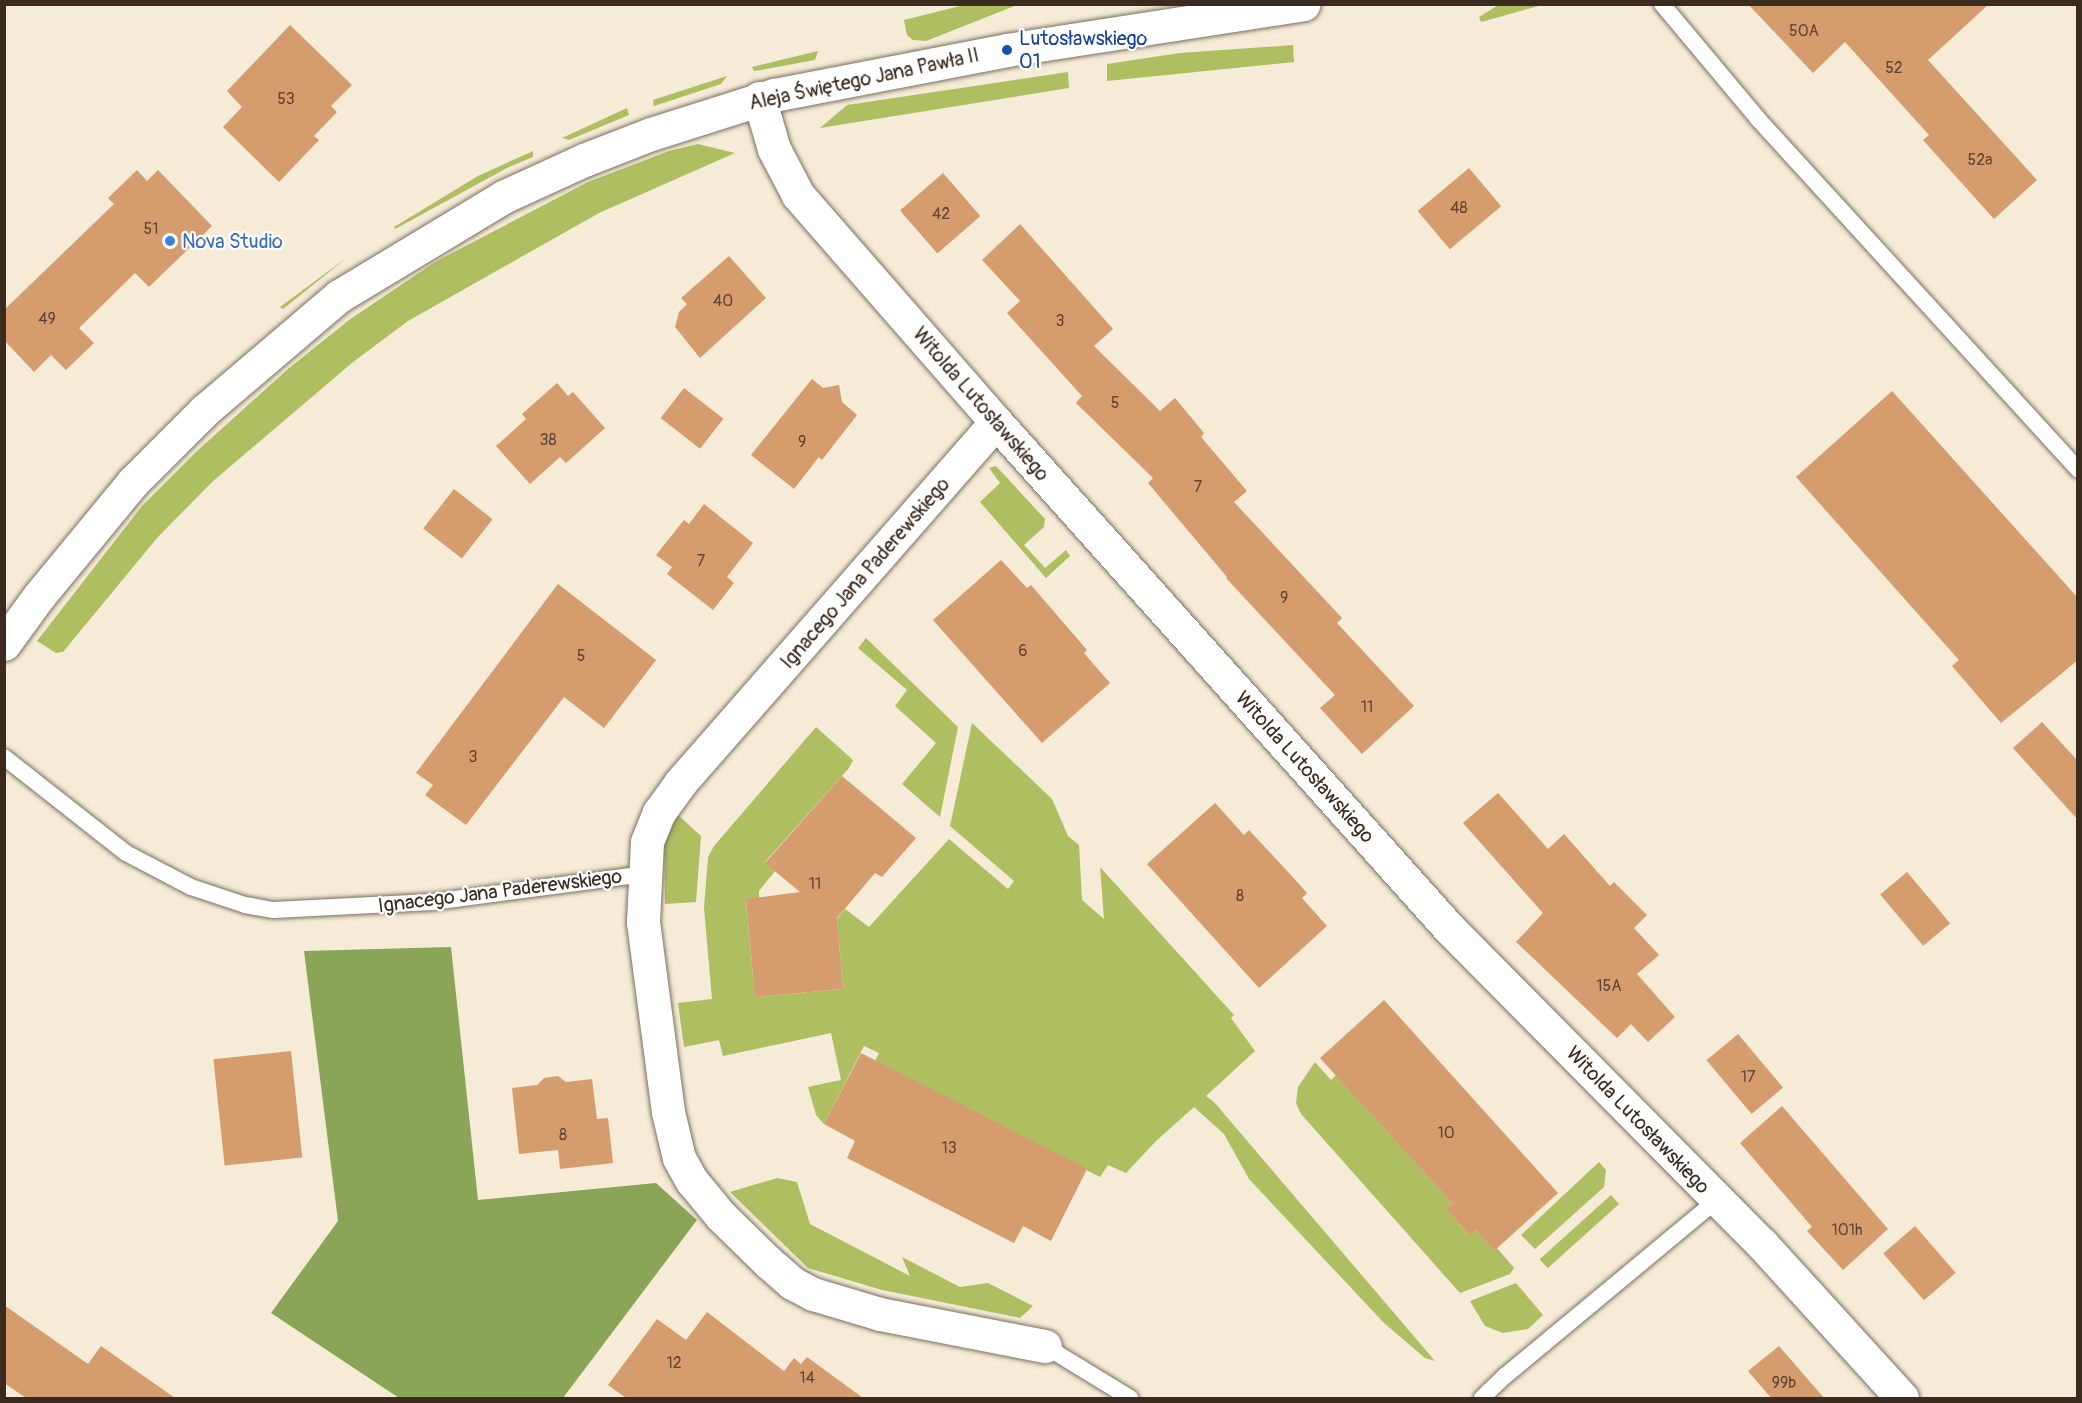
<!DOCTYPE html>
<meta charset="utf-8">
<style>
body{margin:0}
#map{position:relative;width:2082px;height:1403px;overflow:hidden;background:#f5ebd7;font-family:Pangolin,sans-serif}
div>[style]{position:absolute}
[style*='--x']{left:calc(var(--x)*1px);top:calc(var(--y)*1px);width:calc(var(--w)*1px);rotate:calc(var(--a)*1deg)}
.green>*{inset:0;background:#aebe61;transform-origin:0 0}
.forest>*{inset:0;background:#8aa557}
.building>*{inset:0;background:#d59c6d;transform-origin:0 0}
.roads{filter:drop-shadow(0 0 2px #7c6e5f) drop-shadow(0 0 2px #7c6e5f)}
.service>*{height:16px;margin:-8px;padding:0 8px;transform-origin:8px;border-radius:8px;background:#fff}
.minor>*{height:33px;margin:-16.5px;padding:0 16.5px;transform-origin:16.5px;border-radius:16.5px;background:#fff}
.dots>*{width:16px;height:16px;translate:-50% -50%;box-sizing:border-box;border:3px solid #fff;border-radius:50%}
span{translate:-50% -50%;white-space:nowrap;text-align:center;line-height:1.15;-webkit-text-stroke:4.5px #fff;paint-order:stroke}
.number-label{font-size:16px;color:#624632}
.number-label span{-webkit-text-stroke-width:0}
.transit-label{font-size:20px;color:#164399}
.left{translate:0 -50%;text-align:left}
.street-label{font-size:20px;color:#3b2a1e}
.shop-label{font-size:20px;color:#366cbe}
.frame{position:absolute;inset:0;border:6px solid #3b2a1e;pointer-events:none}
</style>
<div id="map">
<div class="green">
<i style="clip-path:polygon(1500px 4px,1542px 4px,1542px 5px,1481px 22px,1479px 17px)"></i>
<i style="clip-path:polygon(1017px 5px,926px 41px,913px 40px,907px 35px,904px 20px,964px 5px)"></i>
<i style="clip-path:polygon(1293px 45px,1294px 62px,1107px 81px,1107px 64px,1180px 53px)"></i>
<i style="clip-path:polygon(818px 51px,815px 60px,761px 70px,754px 71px,752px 67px)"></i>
<i style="clip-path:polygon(1068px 72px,1069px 88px,820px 128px,847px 105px)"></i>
<i style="clip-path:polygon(727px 76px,721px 84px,654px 106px,653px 100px)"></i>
<i style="clip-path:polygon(627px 108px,629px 115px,569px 140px,562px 138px)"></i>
<i style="clip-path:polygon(698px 144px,735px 153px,599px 213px,408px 321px,353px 362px,212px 482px,157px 538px,63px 652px,56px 653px,37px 641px,142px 506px,196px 452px,288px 369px,349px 320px,435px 262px,588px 182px,669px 151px)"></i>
<i style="clip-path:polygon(533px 151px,533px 157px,507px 168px,395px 229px,394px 227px,478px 176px)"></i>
<i style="clip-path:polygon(349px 256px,283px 309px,280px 307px)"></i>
<i style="clip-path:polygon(996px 466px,1045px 519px,1044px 527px,1024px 545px,1045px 568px,1066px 550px,1070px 556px,1046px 578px,980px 502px,1000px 483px,989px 468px)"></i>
<i style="clip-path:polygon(866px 638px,958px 727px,940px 817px,902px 784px,936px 743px,895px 706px,907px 690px,858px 648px)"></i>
<i style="clip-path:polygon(972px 723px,1052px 799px,1068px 836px,1079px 845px,1082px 900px,1104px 919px,1100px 867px,1234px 1015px,1231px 1018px,1255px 1051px,1206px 1096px,1214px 1102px,1435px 1361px,1425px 1358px,1384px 1323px,1249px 1179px,1224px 1134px,1194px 1107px,1156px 1141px,1126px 1173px,1108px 1165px,1100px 1177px,875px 1061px,879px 1053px,864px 1046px,824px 1124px,816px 1115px,808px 1087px,841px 1080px,831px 1033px,723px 1056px,719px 1040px,684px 1047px,678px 1003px,712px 999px,704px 908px,708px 857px,714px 846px,816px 727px,853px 760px,849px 768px,765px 862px,775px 871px,759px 891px,759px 898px,746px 900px,755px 997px,843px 989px,837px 919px,845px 909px,869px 927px,949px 839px,1008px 889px,1014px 881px,950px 826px)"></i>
<i style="clip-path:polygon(677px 814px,701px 836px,696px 902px,665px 904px,664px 831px)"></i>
<i style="clip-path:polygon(1315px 1062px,1331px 1080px,1336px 1075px,1452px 1203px,1446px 1209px,1468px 1234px,1475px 1230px,1494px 1251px,1497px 1248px,1514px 1268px,1510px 1274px,1460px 1293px,1301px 1114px,1296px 1103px,1298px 1087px)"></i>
<i style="clip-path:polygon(1599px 1162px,1606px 1170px,1604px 1187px,1535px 1249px,1521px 1235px)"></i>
<i style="clip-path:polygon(777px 1178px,797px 1182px,810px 1224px,910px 1276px,902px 1257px,960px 1287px,988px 1283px,1033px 1306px,1020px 1318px,882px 1290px,808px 1268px,730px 1192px)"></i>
<i style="left:1611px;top:1195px;width:12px;height:96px;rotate:48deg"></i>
<i style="clip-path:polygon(1516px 1283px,1543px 1315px,1528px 1329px,1503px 1333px,1485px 1326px,1470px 1301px)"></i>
</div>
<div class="forest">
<i style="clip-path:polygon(451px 947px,478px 1200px,656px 1183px,697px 1220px,563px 1398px,399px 1398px,271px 1313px,338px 1221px,304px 951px)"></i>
</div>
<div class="building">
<i style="clip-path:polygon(1748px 4px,1989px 4px,1928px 60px,2037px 180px,1994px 219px,1923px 140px,1929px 135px,1845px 42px,1813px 73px)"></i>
<i style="clip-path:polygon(290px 25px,352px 85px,331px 106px,337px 112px,314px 136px,319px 140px,279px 182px,223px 127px,242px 107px,227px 91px)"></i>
<i style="left:1469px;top:168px;width:50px;height:67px;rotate:50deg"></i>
<i style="clip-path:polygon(137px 170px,147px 181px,158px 170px,212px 226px,149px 287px,135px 273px,79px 328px,94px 343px,66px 370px,51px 355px,34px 372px,4px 340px,4px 310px,114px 204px,108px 198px)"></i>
<i style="left:943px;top:173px;width:57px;height:57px;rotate:49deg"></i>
<i style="clip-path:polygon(1020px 224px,1113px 329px,1094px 346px,1160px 411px,1175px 398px,1204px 433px,1201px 437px,1247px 491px,1234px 502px,1342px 618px,1337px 623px,1414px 706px,1362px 754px,1320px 708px,1335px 695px,1226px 578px,1227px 577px,1148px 483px,1153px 478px,1076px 403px,1082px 396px,1007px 313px,1020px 301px,982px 260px)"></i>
<i style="clip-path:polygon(729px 256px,766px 298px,700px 358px,675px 327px,679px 312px,687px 304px,681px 298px)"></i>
<i style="clip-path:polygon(812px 379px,823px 388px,839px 385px,842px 402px,857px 415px,822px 460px,819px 457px,794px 489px,751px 455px)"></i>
<i style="clip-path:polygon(557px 383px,568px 396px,573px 392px,605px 428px,566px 463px,560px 457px,530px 484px,496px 446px,526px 419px,522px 414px)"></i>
<i style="left:684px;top:388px;width:50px;height:38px;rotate:38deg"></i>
<i style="clip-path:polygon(1892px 391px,2078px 598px,2078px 660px,2001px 723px,1952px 666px,1959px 660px,1796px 477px)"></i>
<i style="left:454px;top:489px;width:49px;height:50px;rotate:38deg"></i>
<i style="clip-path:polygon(704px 504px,753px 543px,727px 577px,734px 583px,713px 610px,667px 574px,672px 567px,656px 555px,684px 520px,689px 524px)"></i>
<i style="clip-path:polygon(1001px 560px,1027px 588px,1031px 585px,1087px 650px,1084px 653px,1110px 683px,1042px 743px,933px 620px)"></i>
<i style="clip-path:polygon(558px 584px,656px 660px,604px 728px,564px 697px,466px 825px,425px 795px,433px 785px,416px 773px)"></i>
<i style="clip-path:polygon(2042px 722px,2078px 761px,2078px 820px,2013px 748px)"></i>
<i style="clip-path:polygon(842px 776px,916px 838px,882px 877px,875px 873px,837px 918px,843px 989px,755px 997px,746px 899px,800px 892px,765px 863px)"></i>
<i style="clip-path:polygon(1498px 793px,1548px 849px,1564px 834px,1610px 886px,1614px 882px,1647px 915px,1634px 928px,1659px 955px,1637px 974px,1675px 1017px,1648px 1042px,1631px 1024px,1617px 1038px,1516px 942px,1543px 913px,1463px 823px)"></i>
<i style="clip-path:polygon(1215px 803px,1244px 835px,1249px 830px,1289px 873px,1307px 893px,1302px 898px,1327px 926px,1259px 988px,1147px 864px)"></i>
<i style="left:1907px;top:872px;width:67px;height:35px;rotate:50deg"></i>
<i style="clip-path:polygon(1384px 1000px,1558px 1193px,1494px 1251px,1475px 1230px,1469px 1235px,1446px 1209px,1452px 1203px,1320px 1058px)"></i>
<i style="left:1738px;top:1034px;width:70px;height:41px;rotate:50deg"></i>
<i style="left:291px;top:1051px;width:107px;height:78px;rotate:84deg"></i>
<i style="clip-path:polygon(861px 1053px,1087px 1169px,1051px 1241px,1023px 1226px,1014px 1243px,847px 1158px,855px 1141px,824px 1124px)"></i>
<i style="clip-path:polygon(558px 1076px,566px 1082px,592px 1079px,597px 1119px,608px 1118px,613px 1163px,560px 1169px,558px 1150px,519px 1154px,512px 1088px,537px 1085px,544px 1078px)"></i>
<i style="clip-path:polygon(1782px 1106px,1888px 1229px,1843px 1270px,1807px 1231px,1812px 1227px,1740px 1143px)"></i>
<i style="left:1915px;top:1226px;width:62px;height:42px;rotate:49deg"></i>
<i style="clip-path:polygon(4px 1305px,88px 1364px,101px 1346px,175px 1398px,26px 1398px,4px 1383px)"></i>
<i style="clip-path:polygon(707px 1312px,784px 1371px,794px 1358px,801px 1364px,807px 1357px,863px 1398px,626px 1398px,608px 1385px,657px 1319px,686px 1340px)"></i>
<i style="clip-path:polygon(1779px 1346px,1824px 1398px,1771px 1398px,1748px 1371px)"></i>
</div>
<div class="roads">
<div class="service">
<i style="--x:1662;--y:4;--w:150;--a:50.1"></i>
<i style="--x:1758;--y:119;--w:475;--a:47.6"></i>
<i style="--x:4;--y:757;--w:155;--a:38.2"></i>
<i style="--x:126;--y:853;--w:73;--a:27.6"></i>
<i style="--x:191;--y:887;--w:57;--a:18.4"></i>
<i style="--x:245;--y:905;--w:29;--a:10"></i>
<i style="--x:274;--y:910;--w:158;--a:-2.9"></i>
<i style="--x:432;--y:902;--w:214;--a:-7.5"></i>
<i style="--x:1045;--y:1346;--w:100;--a:31.5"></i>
<i style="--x:1482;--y:1398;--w:32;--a:-44"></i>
<i style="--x:1505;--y:1376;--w:276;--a:-39.7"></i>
</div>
<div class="minor">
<i style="--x:759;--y:98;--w:53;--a:73.6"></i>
<i style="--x:774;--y:149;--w:52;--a:62.4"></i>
<i style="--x:798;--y:195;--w:301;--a:48.9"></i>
<i style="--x:996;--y:422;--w:678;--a:48.17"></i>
<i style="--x:1448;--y:927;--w:446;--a:45.3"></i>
<i style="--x:1762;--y:1244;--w:208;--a:47.7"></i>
<i style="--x:996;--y:422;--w:478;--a:131.2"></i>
<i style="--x:681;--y:782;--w:37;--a:126"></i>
<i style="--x:659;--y:812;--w:32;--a:112"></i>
<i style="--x:647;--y:842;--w:80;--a:92.9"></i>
<i style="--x:643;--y:922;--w:192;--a:82.5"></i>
<i style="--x:668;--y:1112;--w:47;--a:76.6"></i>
<i style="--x:679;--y:1158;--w:26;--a:61"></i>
<i style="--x:692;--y:1181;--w:45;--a:50.4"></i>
<i style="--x:721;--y:1216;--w:66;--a:44.4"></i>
<i style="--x:768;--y:1262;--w:32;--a:41"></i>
<i style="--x:792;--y:1283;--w:24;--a:28"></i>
<i style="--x:813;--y:1294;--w:70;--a:16.6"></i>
<i style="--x:880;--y:1314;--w:168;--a:11"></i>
<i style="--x:4;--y:644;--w:59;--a:-53.9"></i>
<i style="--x:39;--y:596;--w:148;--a:-50.5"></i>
<i style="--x:133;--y:482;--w:102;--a:-45"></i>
<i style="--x:205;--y:410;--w:176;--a:-40.4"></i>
<i style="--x:339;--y:296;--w:192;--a:-31.1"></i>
<i style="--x:503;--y:197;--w:89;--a:-24.6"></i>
<i style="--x:584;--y:160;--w:72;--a:-21.2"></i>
<i style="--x:651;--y:134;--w:129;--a:-17.6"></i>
<i style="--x:774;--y:95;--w:237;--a:-10.9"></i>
<i style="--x:1007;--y:50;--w:300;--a:-8.8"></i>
</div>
</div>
<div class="dots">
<i style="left:1007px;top:50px;background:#1a4fb4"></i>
<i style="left:170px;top:241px;background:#3f7fe0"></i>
</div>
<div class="number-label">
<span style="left:1804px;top:31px">50A</span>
<span style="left:1894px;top:68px">52</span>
<span style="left:286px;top:99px">53</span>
<span style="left:1980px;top:160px">52a</span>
<span style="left:1459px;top:208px">48</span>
<span style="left:941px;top:214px">42</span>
<span style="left:151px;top:229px">51</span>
<span style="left:723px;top:301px">40</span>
<span style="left:47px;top:319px">49</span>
<span style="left:1060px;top:321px">3</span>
<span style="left:1115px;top:403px">5</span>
<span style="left:548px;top:440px">38</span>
<span style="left:802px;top:442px">9</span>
<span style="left:1198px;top:487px">7</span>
<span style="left:701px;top:561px">7</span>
<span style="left:1284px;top:598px">9</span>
<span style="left:1023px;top:651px">6</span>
<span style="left:581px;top:656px">5</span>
<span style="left:1367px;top:707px">11</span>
<span style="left:473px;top:757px">3</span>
<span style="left:815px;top:884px">11</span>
<span style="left:1240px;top:896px">8</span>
<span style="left:1609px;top:986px">15A</span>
<span style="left:1748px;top:1077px">17</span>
<span style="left:1446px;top:1133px">10</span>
<span style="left:563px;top:1135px">8</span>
<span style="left:949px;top:1148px">13</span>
<span style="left:1847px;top:1230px">101h</span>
<span style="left:674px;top:1363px">12</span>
<span style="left:807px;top:1378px">14</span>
<span style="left:1784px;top:1383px">99b</span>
</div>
<div class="transit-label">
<span class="left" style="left:1019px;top:50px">Lutosławskiego<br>01</span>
</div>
<div class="street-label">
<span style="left:864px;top:79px;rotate:-12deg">Aleja Świętego Jana Pawła II</span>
<span style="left:981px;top:404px;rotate:49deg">Witolda Lutosławskiego</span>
<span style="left:865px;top:573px;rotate:-49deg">Ignacego Jana Paderewskiego</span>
<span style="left:1305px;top:767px;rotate:48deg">Witolda Lutosławskiego</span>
<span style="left:500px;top:891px;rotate:-7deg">Ignacego Jana Paderewskiego</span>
<span style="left:1638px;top:1120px;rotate:46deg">Witolda Lutosławskiego</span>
</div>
<div class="shop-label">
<span class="left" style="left:182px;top:241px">Nova Studio</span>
</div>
<div class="frame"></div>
</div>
